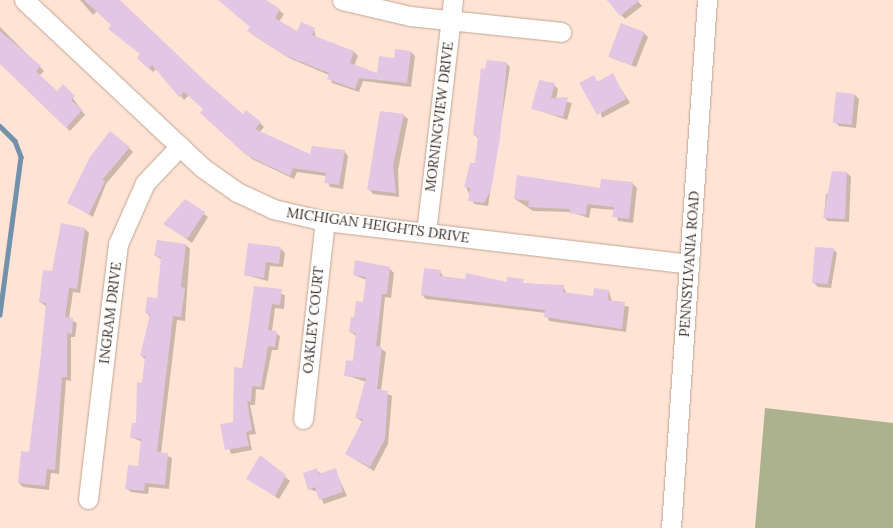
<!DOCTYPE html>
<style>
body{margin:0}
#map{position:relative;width:893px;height:528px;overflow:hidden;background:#ffe4d5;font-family:Lora,serif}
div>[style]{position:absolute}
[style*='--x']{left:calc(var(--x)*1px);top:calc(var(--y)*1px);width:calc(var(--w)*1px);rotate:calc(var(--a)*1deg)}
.forest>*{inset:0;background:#acb28d}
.shadow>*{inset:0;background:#0003}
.stream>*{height:4.5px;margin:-2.25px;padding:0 2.25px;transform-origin:2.25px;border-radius:2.25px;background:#7192aa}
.building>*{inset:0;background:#e3c6e3;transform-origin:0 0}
.roads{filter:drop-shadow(0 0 1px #c2a391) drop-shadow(0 0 1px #c2a391)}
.minor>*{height:19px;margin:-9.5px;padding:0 9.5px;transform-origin:9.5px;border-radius:9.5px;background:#fff}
span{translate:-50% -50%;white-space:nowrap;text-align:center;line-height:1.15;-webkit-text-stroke:4px #fff;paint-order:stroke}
.street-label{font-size:14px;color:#372b23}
</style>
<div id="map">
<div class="forest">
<i style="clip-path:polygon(765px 408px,893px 423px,893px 528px,755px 528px)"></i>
</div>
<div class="shadow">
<i style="clip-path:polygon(80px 0,116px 0,205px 83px,244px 116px,260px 123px,264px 127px,259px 133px,312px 156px,344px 151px,348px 156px,343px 189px,330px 187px,326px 176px,297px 172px,294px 179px,252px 159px,205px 117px,204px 109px,189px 95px,184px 100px,157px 68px,153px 72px,139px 58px,142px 55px,113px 26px,97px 11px,93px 15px)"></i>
<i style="clip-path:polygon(222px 0,265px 0,284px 14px,279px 22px,297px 33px,314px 29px,316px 38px,354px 52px,358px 56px,354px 66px,378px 75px,411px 52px,415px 56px,411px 87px,363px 81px,359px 92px,332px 83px,329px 75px,289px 58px,253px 35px,252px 27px)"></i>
<i style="clip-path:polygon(607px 0,637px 0,642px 6px,625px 19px)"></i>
<i style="clip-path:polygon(0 27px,44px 71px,39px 76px,57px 93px,67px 90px,85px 115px,70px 131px,0 63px)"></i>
<i style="clip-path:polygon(644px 33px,648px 37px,636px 67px,609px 57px)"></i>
<i style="clip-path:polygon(506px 63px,510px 67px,488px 206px,474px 204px,466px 187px,476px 165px,479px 139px,475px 135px,486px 70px)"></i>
<i style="clip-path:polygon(612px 75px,630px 103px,602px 118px,593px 77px,598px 82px)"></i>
<i style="clip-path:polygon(554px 85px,558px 89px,556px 99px,572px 103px,567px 120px,532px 108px)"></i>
<i style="clip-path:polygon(855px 95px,859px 99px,856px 128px,839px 126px,835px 122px)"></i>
<i style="clip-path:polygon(403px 115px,408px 119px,398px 170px,399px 197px,373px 194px,369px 189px)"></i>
<i style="clip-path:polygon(129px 148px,133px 152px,106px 184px,93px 217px,69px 203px)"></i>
<i style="clip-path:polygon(847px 173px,851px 177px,849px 222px,828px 221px,824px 217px,826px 194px,832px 194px)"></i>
<i style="clip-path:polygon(633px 184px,637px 188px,633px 223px,618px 221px,615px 210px,591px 208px,589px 218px,570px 212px,533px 211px,515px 199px)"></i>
<i style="clip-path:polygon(185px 201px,208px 217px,192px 243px,165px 224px)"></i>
<i style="clip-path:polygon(85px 229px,89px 233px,80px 293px,73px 292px,69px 319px,77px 323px,75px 337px,71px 337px,71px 381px,66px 380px,59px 474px,51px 473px,49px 490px,23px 487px,19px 483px,30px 453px,47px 307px,40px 302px,53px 273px)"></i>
<i style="clip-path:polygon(186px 245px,190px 249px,185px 321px,177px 320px,161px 453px,172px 458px,169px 489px,149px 487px,148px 494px,131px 492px,126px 488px,139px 468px,142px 442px,131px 437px,138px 425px,143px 384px,146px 360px,141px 355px,150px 317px,147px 313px,159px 300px,162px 260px,156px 256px)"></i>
<i style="clip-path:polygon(281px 249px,285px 253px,283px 267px,270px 266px,268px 281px,245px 275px)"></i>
<i style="clip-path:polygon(833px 249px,837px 253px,831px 288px,818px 287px,814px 283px)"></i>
<i style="clip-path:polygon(390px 269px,394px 273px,391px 298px,385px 297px,380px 348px,386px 352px,381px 391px,392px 396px,388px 444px,374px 471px,346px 454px,363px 422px,357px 418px,366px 382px,345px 375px,354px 362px,357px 336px,350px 332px,364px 303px,367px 280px,354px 275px)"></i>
<i style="clip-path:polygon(440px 271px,444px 278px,563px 286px,567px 294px,594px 297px,595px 289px,609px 291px,612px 302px,629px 307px,626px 332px,549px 321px,546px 313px,426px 299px,422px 295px)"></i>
<i style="clip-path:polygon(255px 287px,285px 295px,284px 309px,275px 308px,272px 331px,280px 336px,278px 350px,272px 350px,264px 390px,256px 389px,255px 405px,250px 405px,256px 434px,249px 435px,252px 450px,231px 454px,222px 425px,234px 423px)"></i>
<i style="clip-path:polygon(261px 457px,290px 481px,279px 499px,248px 479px)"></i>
<i style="clip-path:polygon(317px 470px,321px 474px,335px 470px,347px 496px,324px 504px,318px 492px,309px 489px)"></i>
</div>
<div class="stream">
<i style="--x:0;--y:126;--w:21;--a:45"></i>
<i style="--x:15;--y:141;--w:17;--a:69"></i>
<i style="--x:21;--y:157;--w:159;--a:97.6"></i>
</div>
<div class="building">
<i style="clip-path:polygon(84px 0,120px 0,206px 82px,243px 114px,246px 110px,261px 122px,255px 129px,310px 154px,312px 146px,345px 150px,339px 185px,324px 183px,326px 173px,293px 168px,290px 176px,246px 155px,200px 113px,203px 109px,184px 92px,179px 97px,152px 65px,149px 69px,143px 64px,137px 58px,140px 54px,108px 29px,111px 25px)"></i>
<i style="clip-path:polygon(218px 0,266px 0,280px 9px,275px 18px,297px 31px,301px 22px,315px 28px,312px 35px,354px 51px,350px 63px,377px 73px,379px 56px,394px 58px,395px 49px,411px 51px,407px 83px,359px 78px,355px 89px,327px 79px,329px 73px,284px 55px,247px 31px,250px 27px)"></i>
<i style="clip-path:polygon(607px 0,640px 0,620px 16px)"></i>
<i style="left:621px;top:23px;width:25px;height:36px;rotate:21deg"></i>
<i style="clip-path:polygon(0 31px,41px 66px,36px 71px,57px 91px,63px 84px,75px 96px,71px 100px,82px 110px,66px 128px,0 64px)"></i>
<i style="clip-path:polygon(487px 60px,507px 62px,500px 138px,491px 190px,484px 203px,468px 201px,470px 188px,464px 187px,470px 163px,475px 163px,478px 136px,473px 135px,481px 68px,485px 69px)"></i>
<i style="clip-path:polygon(613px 73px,626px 99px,597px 115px,579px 83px,594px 75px,597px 82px)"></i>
<i style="clip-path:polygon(539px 80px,555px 83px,551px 98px,568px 97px,563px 117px,531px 109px)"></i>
<i style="left:836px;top:92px;width:19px;height:31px;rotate:6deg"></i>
<i style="clip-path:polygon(380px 111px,404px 114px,393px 165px,396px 193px,367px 190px)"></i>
<i style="clip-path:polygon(110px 131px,130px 147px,102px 180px,105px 181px,89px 214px,67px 203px,90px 157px)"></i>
<i style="clip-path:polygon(832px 171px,847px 172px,845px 219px,823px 218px)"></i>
<i style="clip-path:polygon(517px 175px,600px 188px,601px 179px,633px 182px,629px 219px,612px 217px,614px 207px,587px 204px,586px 215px,569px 213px,570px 209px,528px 207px,529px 201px,514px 199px)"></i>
<i style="clip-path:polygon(185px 199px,205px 212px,187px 239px,163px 224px)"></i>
<i style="clip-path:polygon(61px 223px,85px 228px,77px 289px,69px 288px,65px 317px,73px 318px,72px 334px,67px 333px,67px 377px,62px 377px,55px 470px,47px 469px,45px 486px,18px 483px,21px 451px,29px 452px,40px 363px,46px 303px,39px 302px,43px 270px,52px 271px)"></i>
<i style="clip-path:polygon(157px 240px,186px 244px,181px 287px,185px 288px,181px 317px,173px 316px,157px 452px,168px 453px,165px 485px,145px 483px,144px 491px,125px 489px,128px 465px,138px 466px,141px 439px,130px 438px,132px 423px,136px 423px,137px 382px,142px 383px,145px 356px,140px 356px,150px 314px,145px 313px,147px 297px,157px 298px,161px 257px,154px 256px)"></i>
<i style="clip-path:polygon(248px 243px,281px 247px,279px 264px,266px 262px,264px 278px,244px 275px)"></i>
<i style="clip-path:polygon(815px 247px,834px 248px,828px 284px,812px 283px)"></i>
<i style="clip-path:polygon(355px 260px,390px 267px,387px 294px,382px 294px,376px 346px,382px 347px,377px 389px,388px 391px,385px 439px,370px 467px,345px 454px,363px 419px,355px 418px,366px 378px,344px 376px,346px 360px,353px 361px,356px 333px,349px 332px,351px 317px,354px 317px,356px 301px,363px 302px,366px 277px,353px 275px)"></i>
<i style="clip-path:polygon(424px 268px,441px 270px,440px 276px,465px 279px,466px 273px,507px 282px,507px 277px,524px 279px,523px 283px,564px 285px,563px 292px,593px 296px,594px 288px,609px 290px,608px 300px,625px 302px,622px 329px,544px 317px,545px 310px,421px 295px)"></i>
<i style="clip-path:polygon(254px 286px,282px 289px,280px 305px,272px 304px,268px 330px,277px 331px,275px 347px,268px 346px,261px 387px,252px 386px,251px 402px,247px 401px,252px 430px,246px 432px,249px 446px,225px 450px,220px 424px,233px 422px,234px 367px,243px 368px)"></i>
<i style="clip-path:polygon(260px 455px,286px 475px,275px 496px,246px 479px)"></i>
<i style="clip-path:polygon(317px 468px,319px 474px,336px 468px,343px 492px,319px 500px,315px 487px,308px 490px,303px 473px)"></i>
</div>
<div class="roads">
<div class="minor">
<i style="--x:24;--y:0;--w:245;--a:43.2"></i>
<i style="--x:203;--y:168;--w:42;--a:35.2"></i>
<i style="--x:237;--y:192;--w:40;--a:25"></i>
<i style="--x:273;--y:209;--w:53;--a:13"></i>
<i style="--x:325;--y:221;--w:367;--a:6.7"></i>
<i style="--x:342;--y:0;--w:70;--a:13.2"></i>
<i style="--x:410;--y:16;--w:152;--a:6"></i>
<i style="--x:426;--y:233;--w:235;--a:-83.4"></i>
<i style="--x:303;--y:419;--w:199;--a:-83.7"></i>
<i style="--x:88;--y:499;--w:257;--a:-83.3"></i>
<i style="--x:118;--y:244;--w:67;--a:-66.1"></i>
<i style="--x:145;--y:183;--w:51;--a:-46.6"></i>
<i style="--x:671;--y:528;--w:529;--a:-86.1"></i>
</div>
</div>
<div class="street-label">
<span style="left:439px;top:117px;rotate:-83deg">MORNINGVIEW DRIVE</span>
<span style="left:378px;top:225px;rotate:8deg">MICHIGAN HEIGHTS DRIVE</span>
<span style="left:689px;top:264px;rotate:-86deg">PENNSYLVANIA ROAD</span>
<span style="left:110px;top:313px;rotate:-83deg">INGRAM DRIVE</span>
<span style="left:313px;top:320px;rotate:-84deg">OAKLEY COURT</span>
</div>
</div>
